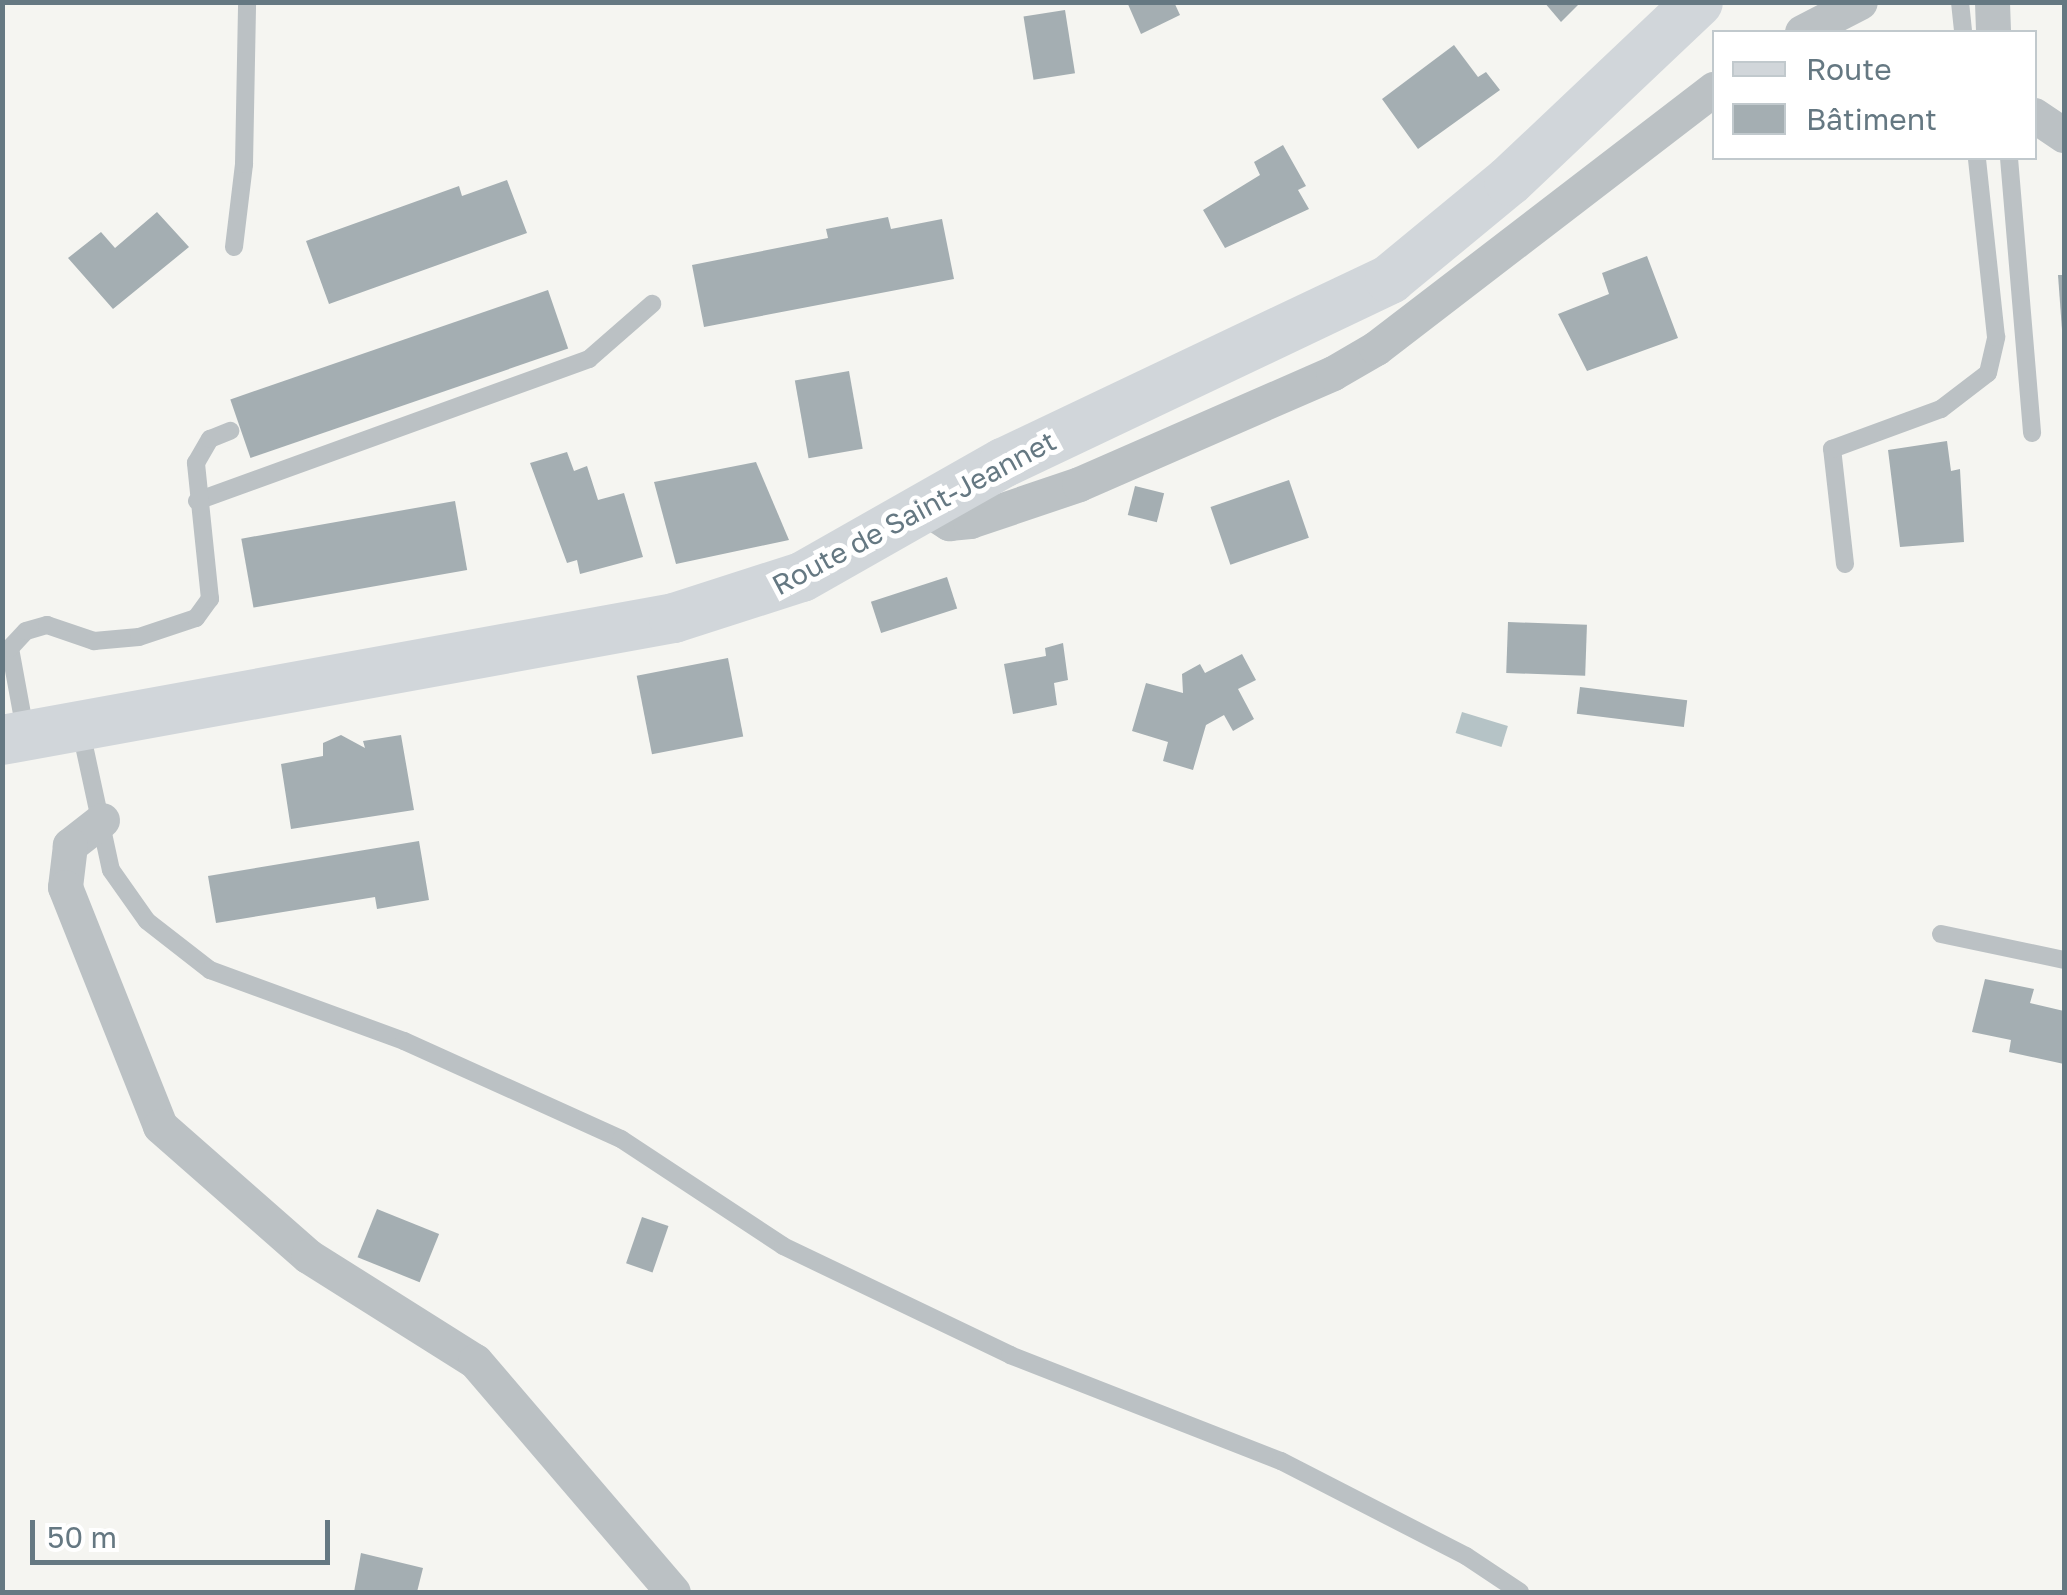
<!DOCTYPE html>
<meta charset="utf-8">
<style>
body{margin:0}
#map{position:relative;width:2067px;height:1595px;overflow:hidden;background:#f5f5f1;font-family:"Golos Text",sans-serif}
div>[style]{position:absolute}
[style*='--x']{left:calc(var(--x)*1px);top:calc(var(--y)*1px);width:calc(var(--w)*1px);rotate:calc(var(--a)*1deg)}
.water>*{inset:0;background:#b5c3c6;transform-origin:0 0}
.building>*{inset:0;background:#a4aeb2;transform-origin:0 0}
.lane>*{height:18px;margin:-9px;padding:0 9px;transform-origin:9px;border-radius:9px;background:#bbc1c4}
.street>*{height:35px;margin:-17.5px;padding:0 17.5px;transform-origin:17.5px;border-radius:17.5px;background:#bbc1c4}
.secondary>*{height:50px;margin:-25px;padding:0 25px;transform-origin:25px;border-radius:25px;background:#d1d6da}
span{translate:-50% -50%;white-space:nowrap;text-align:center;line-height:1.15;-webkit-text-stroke:10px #fff;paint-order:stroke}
.street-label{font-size:28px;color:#657882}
.frame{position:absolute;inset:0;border:5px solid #657882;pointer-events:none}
.legend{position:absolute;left:1712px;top:30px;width:325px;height:130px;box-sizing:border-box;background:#fff;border:2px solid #c1c9cd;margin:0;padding:12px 18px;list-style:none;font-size:30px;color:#657882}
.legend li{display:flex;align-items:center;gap:20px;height:50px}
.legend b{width:50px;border:2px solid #c1c9cd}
.scale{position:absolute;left:30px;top:1520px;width:300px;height:45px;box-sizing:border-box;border:5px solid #657882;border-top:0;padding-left:12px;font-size:30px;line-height:35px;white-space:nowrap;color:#657882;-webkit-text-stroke:8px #fff;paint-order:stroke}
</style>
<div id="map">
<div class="water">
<i style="left:1462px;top:712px;width:48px;height:22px;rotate:17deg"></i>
</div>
<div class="building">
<i style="clip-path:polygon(1127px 2px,1174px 2px,1180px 15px,1141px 34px)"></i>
<i style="clip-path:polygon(1544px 2px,1581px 2px,1561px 22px)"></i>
<i style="left:1065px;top:10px;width:64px;height:42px;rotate:81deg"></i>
<i style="clip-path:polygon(1454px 45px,1478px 77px,1486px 72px,1500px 90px,1418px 149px,1382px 99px)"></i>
<i style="clip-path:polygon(1283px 145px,1306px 186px,1298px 190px,1309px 209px,1225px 248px,1203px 210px,1260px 175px,1254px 162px)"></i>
<i style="clip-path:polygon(507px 180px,527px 233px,329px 304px,306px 241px,459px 186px,462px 196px)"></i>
<i style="clip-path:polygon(157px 212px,189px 247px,113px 309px,68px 258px,101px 232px,115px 248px)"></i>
<i style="clip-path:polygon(888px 217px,891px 229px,942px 219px,954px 279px,704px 327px,692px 265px,828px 238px,826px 229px)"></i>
<i style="clip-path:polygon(1647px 256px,1678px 338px,1587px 371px,1558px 314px,1609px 294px,1602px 273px)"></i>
<i style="clip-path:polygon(2058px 275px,2064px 275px,2064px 330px,2062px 330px)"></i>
<i style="left:548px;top:290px;width:62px;height:336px;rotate:71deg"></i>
<i style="left:849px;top:371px;width:79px;height:55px;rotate:80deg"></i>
<i style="clip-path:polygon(1947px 441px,1951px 471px,1960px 469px,1964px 542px,1900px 547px,1888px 450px)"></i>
<i style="clip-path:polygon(567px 452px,574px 471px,587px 466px,598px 500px,624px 493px,643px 557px,580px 574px,577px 560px,567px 563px,530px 463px)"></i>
<i style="clip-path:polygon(756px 462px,789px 540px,676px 564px,654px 482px)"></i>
<i style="left:1289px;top:480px;width:61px;height:83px;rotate:71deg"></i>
<i style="left:1135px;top:486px;width:30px;height:30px;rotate:14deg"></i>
<i style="left:455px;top:501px;width:70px;height:217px;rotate:80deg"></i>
<i style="left:947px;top:577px;width:33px;height:80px;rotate:72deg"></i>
<i style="left:1508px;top:622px;width:79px;height:51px;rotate:2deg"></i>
<i style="clip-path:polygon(1063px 643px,1068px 680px,1054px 683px,1057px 705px,1013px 714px,1004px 664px,1046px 656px,1045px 648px)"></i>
<i style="clip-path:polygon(1242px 654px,1256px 680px,1238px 689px,1254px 719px,1233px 731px,1224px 715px,1206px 725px,1193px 770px,1163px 761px,1168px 742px,1132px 731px,1146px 683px,1183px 693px,1182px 674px,1200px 664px,1205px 673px)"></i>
<i style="left:728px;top:658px;width:80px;height:93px;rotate:79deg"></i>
<i style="left:1580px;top:687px;width:108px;height:27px;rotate:7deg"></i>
<i style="clip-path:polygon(341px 735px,365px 748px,363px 741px,401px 735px,414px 810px,291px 829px,281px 764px,323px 756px,323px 743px)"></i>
<i style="clip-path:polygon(419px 841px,429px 900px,377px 909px,375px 897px,216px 923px,208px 876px)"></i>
<i style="clip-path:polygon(1985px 979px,2034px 989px,2030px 1003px,2064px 1011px,2064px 1064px,2009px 1052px,2011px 1040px,1972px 1032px)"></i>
<i style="left:377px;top:1209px;width:67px;height:52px;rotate:22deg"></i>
<i style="left:642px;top:1217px;width:28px;height:49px;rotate:19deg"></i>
<i style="clip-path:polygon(361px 1553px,423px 1568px,417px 1592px,354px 1592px)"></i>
</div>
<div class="lane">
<i style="--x:1960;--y:2;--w:30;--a:84"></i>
<i style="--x:2009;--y:158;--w:276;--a:85.2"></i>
<i style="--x:234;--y:247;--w:84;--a:-83.1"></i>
<i style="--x:244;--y:164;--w:162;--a:-88.9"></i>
<i style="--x:197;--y:501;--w:417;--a:-19.9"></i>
<i style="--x:589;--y:359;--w:84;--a:-41.1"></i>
<i style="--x:1845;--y:564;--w:116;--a:-96.4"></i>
<i style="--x:1832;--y:449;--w:116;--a:-20.2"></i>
<i style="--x:1941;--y:409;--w:59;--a:-37.5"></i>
<i style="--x:1988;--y:373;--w:37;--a:-77"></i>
<i style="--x:1996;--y:337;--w:180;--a:-96.1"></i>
<i style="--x:80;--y:727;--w:146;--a:77.8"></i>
<i style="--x:111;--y:870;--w:62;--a:54.8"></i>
<i style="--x:147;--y:921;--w:80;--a:37.9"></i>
<i style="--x:210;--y:970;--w:207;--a:20.1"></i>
<i style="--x:404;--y:1041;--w:238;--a:24.3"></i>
<i style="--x:621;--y:1139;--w:194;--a:33.4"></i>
<i style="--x:783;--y:1246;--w:252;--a:25.6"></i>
<i style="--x:1010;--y:1355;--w:291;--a:21.4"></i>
<i style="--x:1281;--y:1461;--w:208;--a:27.2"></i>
<i style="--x:1466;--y:1556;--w:65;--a:33.7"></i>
<i style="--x:25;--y:730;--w:83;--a:-100.4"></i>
<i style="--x:10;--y:648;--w:23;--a:-47"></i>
<i style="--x:26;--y:631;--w:22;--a:-16"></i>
<i style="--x:47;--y:625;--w:50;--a:18.8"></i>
<i style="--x:94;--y:641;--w:45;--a:-5.1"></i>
<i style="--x:139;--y:637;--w:60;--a:-18.4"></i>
<i style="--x:196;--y:618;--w:24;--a:-54"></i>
<i style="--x:210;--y:599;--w:137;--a:-95.9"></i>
<i style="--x:196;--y:463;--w:28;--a:-60"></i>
<i style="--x:210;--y:439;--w:22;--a:-22"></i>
<i style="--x:1941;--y:934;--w:126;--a:11.9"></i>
</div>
<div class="street">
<i style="--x:1992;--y:2;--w:30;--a:88"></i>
<i style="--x:1802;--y:32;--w:65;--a:-27.3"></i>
<i style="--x:2034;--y:115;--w:36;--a:34"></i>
<i style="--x:924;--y:507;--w:30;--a:33"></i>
<i style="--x:949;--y:523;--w:21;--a:-5"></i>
<i style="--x:970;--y:521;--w:115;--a:-18.7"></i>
<i style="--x:1079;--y:484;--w:277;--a:-23.6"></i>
<i style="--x:1333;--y:373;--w:50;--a:-30.2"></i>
<i style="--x:1376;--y:348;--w:426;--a:-37.5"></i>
<i style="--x:102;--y:820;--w:41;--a:142"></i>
<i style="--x:70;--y:845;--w:42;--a:96.8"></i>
<i style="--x:65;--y:887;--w:257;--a:68.3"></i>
<i style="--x:160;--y:1126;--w:197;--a:41.3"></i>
<i style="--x:308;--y:1256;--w:197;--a:32.2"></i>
<i style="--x:475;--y:1361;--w:304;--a:49.4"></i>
</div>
<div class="secondary">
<i style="--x:2;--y:740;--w:683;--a:-10.29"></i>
<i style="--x:674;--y:618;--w:134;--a:-17.8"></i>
<i style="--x:802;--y:577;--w:231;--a:-29.6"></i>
<i style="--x:1003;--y:463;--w:429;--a:-25.4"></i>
<i style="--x:1390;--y:279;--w:154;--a:-39.5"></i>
<i style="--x:1509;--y:181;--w:260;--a:-43.4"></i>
</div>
<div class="street-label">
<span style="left:914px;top:513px;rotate:-28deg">Route de Saint-Jeannet</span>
</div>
<div class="frame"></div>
<ul class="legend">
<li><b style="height:12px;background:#d1d6da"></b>Route</li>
<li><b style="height:28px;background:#a4aeb2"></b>Bâtiment</li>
</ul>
<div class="scale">50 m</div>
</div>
